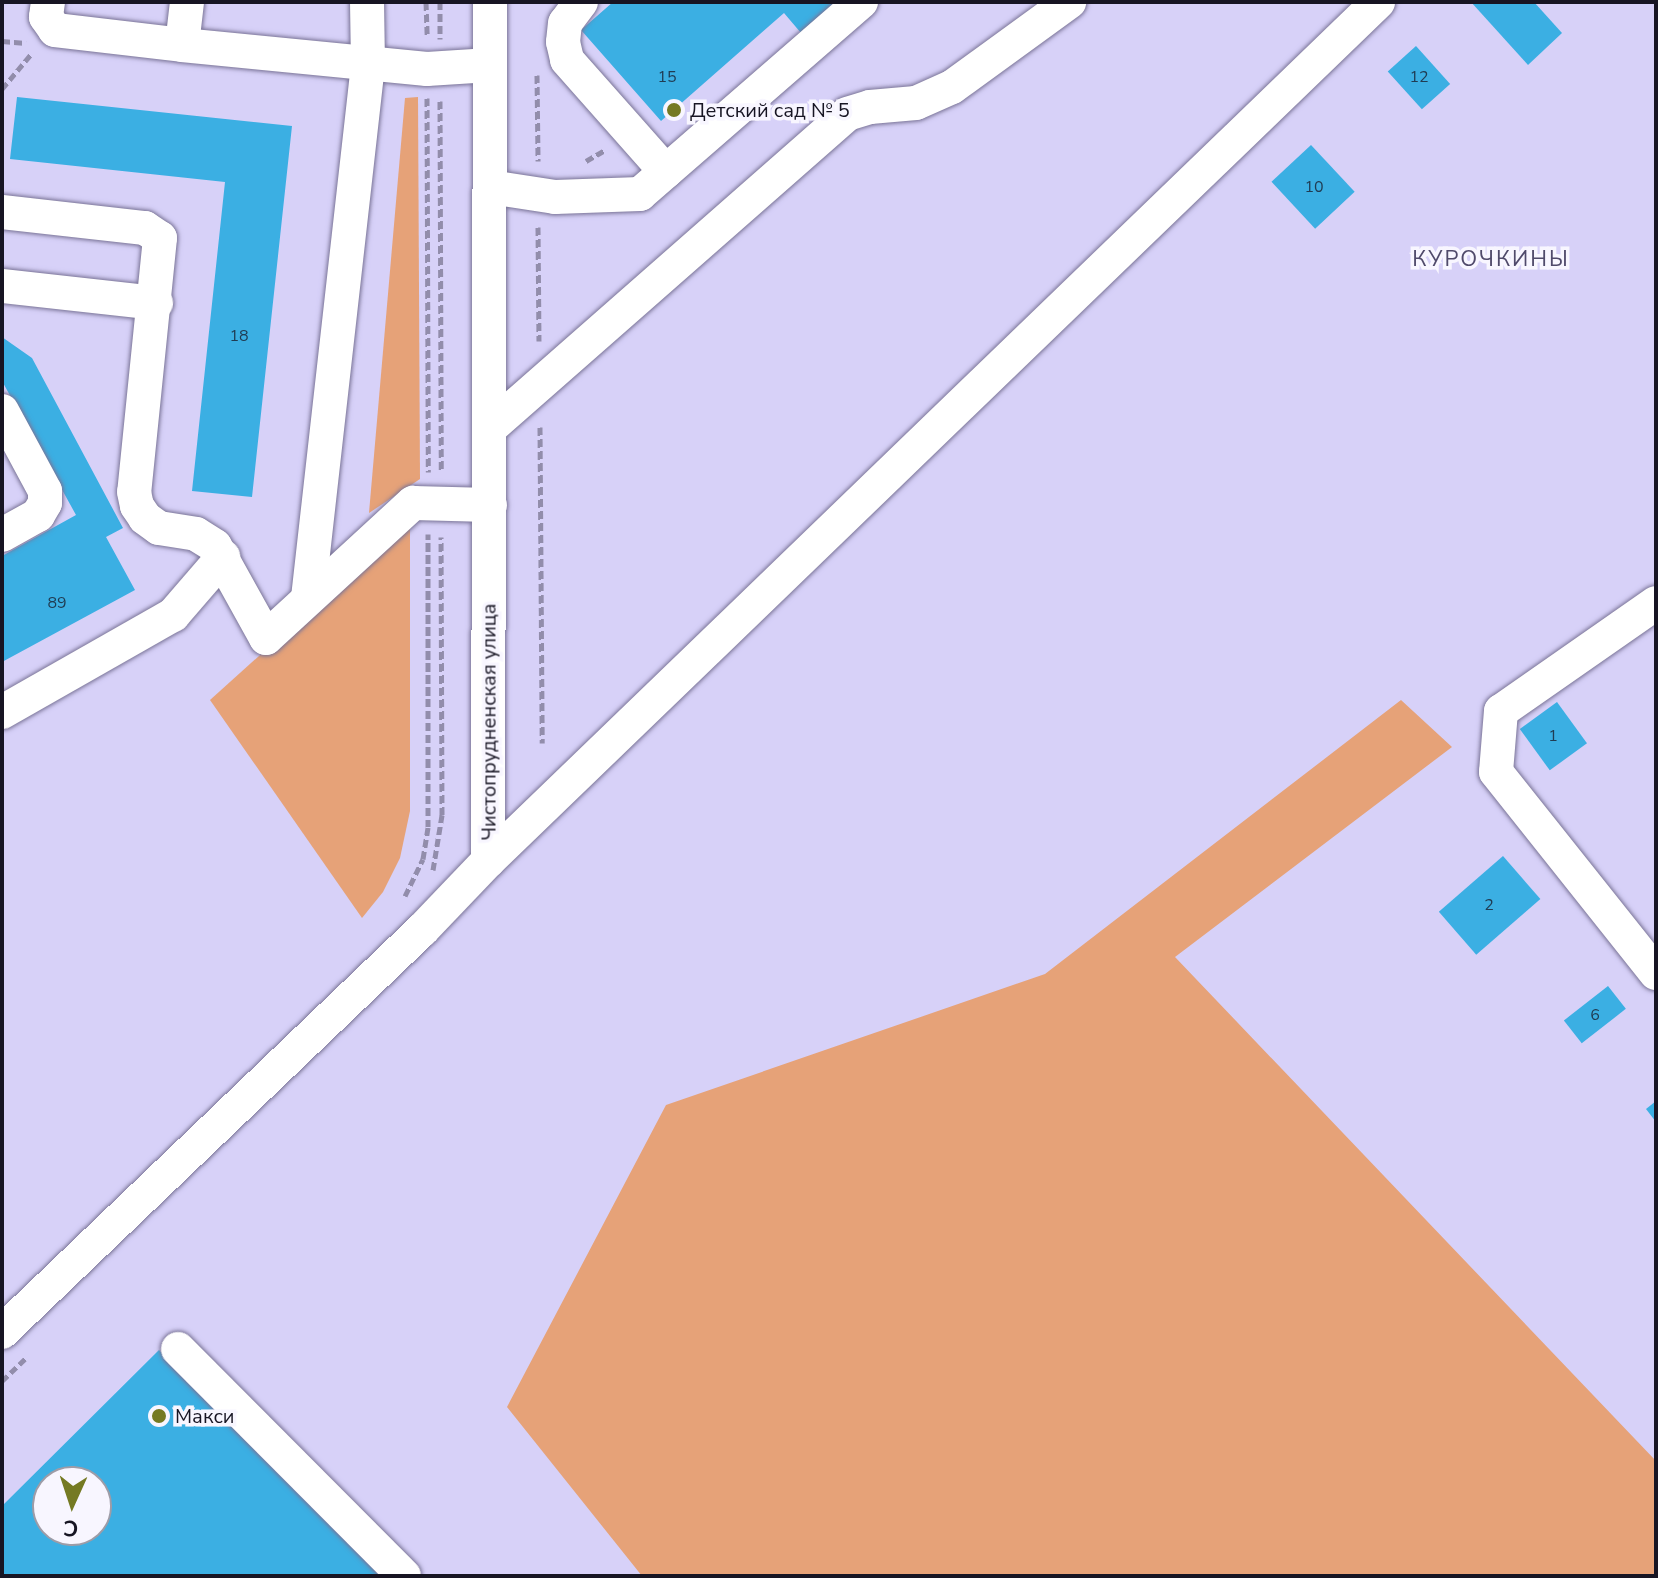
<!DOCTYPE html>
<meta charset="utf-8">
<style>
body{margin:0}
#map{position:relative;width:1658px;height:1578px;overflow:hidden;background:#d7d1f8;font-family:"Nunito Sans",sans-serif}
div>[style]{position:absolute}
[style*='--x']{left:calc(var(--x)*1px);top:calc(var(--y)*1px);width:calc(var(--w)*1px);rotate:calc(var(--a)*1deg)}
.green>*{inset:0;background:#e6a278}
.building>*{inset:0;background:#3bafe3;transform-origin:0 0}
.path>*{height:5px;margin-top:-2.5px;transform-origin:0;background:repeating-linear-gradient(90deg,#928dab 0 8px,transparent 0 12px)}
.roads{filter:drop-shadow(0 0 2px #7a7497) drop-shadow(0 0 2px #7a7497)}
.minor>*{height:34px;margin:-17px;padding:0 17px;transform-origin:17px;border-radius:17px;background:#fff}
.dots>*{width:22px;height:22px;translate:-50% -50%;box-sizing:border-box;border:4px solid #f8f6ff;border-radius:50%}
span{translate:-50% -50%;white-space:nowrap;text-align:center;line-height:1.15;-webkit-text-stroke:7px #f8f6ff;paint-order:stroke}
.number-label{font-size:16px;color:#203c53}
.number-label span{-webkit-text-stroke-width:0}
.poi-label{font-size:20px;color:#171523}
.left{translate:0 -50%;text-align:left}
.street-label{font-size:20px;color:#171523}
.neighbourhood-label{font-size:22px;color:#504a6b;letter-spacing:2px}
.frame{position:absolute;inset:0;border:4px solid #171523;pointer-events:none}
.north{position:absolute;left:32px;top:1466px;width:80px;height:80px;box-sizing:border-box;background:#f8f6ff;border:2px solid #9e9ca7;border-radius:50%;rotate:183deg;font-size:22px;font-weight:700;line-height:32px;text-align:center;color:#171523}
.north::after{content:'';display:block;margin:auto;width:28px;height:36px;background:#757a23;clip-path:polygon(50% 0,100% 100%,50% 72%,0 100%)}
</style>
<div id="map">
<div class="green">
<i style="clip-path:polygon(418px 97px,420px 479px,369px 513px,405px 98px)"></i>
<i style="clip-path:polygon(410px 520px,410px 811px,400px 858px,383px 892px,362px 918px,210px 700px)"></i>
<i style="clip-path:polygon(1401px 700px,1452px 747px,1175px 957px,1656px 1461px,1656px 1576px,642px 1576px,507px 1407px,666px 1105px,1045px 974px)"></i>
</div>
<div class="building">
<i style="clip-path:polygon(613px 2px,837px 2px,801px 33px,784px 13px,661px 121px,581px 30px)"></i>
<i style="clip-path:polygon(1471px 2px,1534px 2px,1562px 33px,1528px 65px)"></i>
<i style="left:1416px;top:46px;width:51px;height:38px;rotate:48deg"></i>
<i style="clip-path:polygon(17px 97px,292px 126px,252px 497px,192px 491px,225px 182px,10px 159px)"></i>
<i style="left:1311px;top:145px;width:64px;height:54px;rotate:47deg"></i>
<i style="clip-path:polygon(2px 337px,32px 358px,123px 528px,106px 537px,135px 590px,2px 662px,2px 556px,76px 515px,2px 381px)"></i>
<i style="left:1557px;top:702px;width:51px;height:46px;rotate:54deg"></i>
<i style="left:1503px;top:856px;width:57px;height:85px;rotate:49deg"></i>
<i style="left:1608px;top:986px;width:29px;height:56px;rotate:52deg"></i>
<i style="clip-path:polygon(1656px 1101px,1656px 1122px,1646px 1109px)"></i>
<i style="clip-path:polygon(evenodd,159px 1350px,384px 1576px,2px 1576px,2px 1506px,159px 1350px,48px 1482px,96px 1482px,96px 1530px,48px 1530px,48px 1482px)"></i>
</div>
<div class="path">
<i style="--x:426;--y:2;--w:34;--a:88"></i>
<i style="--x:440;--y:2;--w:37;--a:90"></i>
<i style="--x:2;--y:41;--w:24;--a:5"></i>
<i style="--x:537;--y:75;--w:86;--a:89.3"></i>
<i style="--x:2;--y:89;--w:47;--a:-50.2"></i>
<i style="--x:427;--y:98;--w:374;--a:89.8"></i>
<i style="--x:440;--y:101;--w:370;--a:89.8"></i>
<i style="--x:586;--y:161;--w:22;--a:-30"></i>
<i style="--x:538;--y:227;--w:114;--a:89.5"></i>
<i style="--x:540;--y:427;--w:316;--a:89.6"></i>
<i style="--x:433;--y:870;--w:56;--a:-80.7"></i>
<i style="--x:442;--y:815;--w:278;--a:-90.2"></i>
<i style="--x:405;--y:896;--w:41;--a:-64.1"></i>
<i style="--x:423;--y:859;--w:32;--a:-81"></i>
<i style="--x:428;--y:827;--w:293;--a:-90"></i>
<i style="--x:2;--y:1381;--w:35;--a:-44"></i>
</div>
<div class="roads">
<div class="minor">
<i style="--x:48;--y:2;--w:15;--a:98"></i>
<i style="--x:46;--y:17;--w:16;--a:55"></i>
<i style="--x:55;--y:30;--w:128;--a:6.7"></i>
<i style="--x:187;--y:2;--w:43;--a:96.6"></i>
<i style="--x:182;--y:45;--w:246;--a:5.6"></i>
<i style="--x:427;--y:69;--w:63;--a:-3.6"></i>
<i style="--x:581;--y:2;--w:26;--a:127"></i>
<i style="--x:565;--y:23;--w:19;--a:96"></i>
<i style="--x:563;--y:42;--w:18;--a:77"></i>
<i style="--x:567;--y:60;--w:149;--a:48.5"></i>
<i style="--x:490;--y:187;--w:66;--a:8.7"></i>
<i style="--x:555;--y:197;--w:85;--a:-2"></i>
<i style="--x:640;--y:194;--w:293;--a:-41"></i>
<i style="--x:2;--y:212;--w:144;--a:6.4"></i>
<i style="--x:145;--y:228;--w:18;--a:34"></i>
<i style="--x:160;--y:238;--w:255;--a:95.8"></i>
<i style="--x:134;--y:492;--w:14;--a:78"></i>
<i style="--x:137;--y:506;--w:14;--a:56"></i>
<i style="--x:145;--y:518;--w:17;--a:36"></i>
<i style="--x:159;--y:528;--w:37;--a:9"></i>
<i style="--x:196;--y:534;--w:22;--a:32"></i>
<i style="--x:215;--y:546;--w:105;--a:61"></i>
<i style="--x:266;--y:638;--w:200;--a:-42.6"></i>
<i style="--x:413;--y:503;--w:77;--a:1.5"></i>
<i style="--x:2;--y:286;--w:155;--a:6.3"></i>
<i style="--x:2;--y:411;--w:91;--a:61.7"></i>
<i style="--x:45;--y:491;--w:12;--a:90"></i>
<i style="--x:45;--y:503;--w:14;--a:120"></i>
<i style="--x:38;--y:515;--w:41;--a:150.9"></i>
<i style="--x:490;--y:428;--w:475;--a:-41.3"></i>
<i style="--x:847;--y:114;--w:24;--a:-17"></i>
<i style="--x:870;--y:107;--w:46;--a:-5"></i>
<i style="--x:916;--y:103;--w:39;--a:-24"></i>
<i style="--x:952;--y:87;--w:145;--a:-36"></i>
<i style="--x:308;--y:598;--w:536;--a:-83.58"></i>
<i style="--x:368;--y:65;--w:63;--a:-90.9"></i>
<i style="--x:1656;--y:603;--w:189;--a:145.1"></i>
<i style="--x:1501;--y:711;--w:61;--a:94.7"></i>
<i style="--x:1496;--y:772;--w:257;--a:51.5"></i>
<i style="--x:2;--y:712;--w:197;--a:-29.6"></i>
<i style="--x:173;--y:615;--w:77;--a:-49.2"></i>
<i style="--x:488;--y:861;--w:1237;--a:-43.98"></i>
<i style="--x:2;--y:1332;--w:581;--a:-43.75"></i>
<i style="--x:422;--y:930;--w:95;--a:-46.3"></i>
<i style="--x:488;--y:861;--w:859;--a:-89.87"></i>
<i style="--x:178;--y:1349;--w:320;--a:45.1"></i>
</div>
</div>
<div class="dots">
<i style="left:674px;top:110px;background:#757a23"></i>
<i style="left:159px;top:1416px;background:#757a23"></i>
</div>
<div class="number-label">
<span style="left:667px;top:77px">15</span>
<span style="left:1419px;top:77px">12</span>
<span style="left:1314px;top:187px">10</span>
<span style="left:239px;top:336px">18</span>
<span style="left:57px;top:603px">89</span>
<span style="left:1553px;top:736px">1</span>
<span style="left:1489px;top:905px">2</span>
<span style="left:1595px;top:1015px">6</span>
</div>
<div class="poi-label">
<span class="left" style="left:690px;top:110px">Детский сад № 5</span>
<span class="left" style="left:175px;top:1416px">Макси</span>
</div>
<div class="street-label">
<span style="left:489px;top:722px;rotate:-90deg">Чистопрудненская улица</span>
</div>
<div class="neighbourhood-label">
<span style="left:1491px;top:260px">КУРОЧКИНЫ</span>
</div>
<div class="frame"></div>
<div class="north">С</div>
</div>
